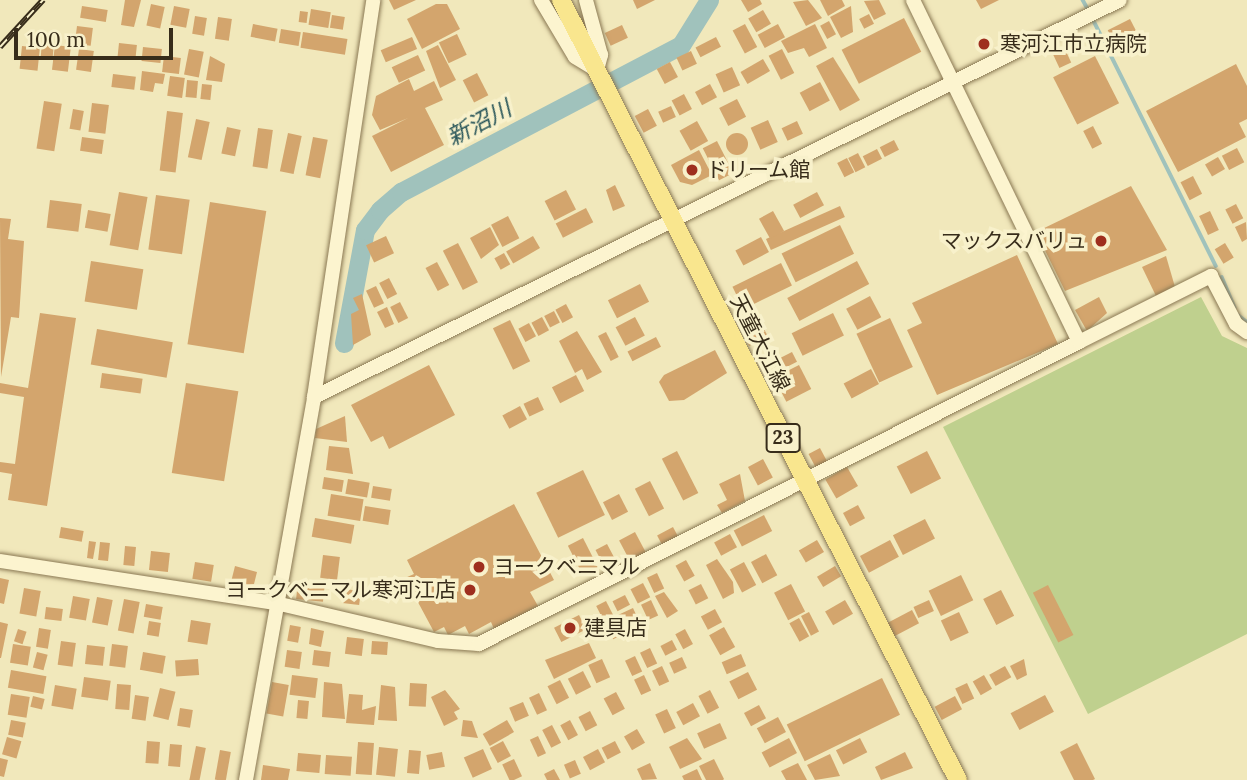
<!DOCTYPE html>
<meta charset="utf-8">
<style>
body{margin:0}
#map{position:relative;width:1247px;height:780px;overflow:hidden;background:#f1e8bb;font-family:Lora,"Noto Sans JP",serif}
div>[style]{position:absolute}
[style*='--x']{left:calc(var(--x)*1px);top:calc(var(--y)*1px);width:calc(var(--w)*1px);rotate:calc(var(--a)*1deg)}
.green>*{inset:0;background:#bfd08e}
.stream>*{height:3.5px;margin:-1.75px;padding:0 1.75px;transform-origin:1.75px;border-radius:1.75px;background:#a0c2bc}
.river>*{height:19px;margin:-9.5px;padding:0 9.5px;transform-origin:9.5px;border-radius:9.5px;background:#a0c2bc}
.building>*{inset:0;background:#d3a56d;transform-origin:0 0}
.round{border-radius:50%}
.roads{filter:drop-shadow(0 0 2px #8a7853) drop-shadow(0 0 2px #8a7853)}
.minor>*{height:14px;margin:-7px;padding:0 7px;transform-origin:7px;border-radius:7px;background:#fcf4cf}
.major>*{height:18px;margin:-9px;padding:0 9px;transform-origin:9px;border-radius:9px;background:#f9e68e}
.rail>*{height:6px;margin-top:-3px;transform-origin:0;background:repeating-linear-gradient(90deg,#f8f1cb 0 10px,#372c1a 0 20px);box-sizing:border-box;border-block:2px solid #372c1a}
.dots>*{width:19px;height:19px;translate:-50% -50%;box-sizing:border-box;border:4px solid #f8f1cb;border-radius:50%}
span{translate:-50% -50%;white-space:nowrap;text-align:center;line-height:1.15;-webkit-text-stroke:7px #f8f1cb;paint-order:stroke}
.shield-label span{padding:2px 5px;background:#f8f1cb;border:2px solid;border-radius:5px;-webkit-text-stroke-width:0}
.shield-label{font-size:19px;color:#372c1a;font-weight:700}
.poi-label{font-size:21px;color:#372c1a}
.left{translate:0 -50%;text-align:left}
.right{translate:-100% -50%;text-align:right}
.street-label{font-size:21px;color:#372c1a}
.water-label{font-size:23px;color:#285559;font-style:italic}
.scale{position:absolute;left:14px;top:28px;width:159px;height:32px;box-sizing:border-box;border:4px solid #372c1a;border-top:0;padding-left:9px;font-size:21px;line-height:24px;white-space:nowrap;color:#372c1a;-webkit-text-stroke:5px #f8f1cb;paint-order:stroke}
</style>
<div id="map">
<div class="green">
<i style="clip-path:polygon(1201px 297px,1222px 336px,1247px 348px,1247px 634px,1088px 714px,943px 427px)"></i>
</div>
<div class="stream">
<i style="--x:1083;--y:0;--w:13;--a:61"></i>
<i style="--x:1092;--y:17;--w:278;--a:63.5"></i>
<i style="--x:1222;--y:277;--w:33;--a:67"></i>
<i style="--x:1238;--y:315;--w:11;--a:38"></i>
</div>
<div class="river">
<i style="--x:344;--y:343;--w:115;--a:-79.5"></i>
<i style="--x:365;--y:230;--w:25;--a:-53"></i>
<i style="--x:380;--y:210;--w:28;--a:-41"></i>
<i style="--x:401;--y:192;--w:316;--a:-27.7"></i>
<i style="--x:681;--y:45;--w:53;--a:-58.1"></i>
</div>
<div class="building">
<i style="clip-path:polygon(125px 0,141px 0,134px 27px,121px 25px)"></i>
<i style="clip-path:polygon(389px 0,416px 0,394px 10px)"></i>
<i style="clip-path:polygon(633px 0,655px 0,637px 9px)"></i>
<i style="clip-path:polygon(741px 0,760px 0,762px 4px,748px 12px)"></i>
<i style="clip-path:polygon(808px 0,822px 18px,806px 26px,793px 2px)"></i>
<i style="clip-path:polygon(820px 0,842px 0,845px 6px,828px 16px)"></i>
<i style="clip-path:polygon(879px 0,886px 14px,874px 20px,864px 1px)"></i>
<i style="clip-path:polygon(976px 0,999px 0,981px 9px)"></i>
<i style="left:151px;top:4px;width:14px;height:22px;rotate:12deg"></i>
<i style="clip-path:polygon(436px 4px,447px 4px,460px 29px,422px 49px,407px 19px)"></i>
<i style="left:82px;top:6px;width:26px;height:12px;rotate:9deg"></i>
<i style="left:174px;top:6px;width:16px;height:19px;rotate:11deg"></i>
<i style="clip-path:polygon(851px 6px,853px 32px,841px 38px,830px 17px)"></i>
<i style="left:311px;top:9px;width:20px;height:16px;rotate:9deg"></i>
<i style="left:763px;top:10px;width:16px;height:17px;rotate:60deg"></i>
<i style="left:300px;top:11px;width:8px;height:11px;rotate:7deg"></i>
<i style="left:869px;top:14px;width:11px;height:11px;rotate:63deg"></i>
<i style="left:332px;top:15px;width:13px;height:13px;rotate:9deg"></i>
<i style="left:195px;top:16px;width:12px;height:18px;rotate:9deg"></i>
<i style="left:218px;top:17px;width:14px;height:22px;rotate:8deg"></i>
<i style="left:904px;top:18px;width:38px;height:70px;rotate:63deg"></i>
<i style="left:1130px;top:19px;width:13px;height:25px;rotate:63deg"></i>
<i style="left:829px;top:21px;width:15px;height:10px;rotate:62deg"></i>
<i style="left:253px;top:24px;width:25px;height:13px;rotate:11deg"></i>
<i style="left:745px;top:24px;width:26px;height:14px;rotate:62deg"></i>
<i style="left:778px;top:24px;width:15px;height:23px;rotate:62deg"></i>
<i style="clip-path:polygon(815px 24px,827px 48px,809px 57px,804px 48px,788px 53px,781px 41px)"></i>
<i style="left:622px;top:25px;width:14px;height:19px;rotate:65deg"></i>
<i style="left:77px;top:26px;width:16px;height:18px;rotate:7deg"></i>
<i style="left:281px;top:29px;width:20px;height:14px;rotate:9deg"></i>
<i style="left:303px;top:32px;width:45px;height:16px;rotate:9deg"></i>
<i style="left:457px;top:34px;width:23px;height:20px;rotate:65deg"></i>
<i style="left:412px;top:37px;width:13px;height:34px;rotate:67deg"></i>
<i style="left:716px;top:37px;width:11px;height:23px;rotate:63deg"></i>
<i style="left:42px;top:42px;width:12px;height:16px;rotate:5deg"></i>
<i style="left:119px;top:43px;width:18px;height:13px;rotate:6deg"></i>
<i style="left:55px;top:45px;width:16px;height:25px;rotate:7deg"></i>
<i style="clip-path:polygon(438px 45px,456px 80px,440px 88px,426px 51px)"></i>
<i style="left:22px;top:46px;width:18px;height:23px;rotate:6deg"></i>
<i style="left:143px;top:47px;width:19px;height:14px;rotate:6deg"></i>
<i style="left:1064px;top:47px;width:17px;height:13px;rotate:65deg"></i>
<i style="left:79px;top:49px;width:15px;height:21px;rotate:8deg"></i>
<i style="left:189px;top:49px;width:15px;height:26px;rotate:11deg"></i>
<i style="left:782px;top:49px;width:27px;height:15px;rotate:63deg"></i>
<i style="left:691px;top:51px;width:14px;height:16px;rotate:65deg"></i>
<i style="left:418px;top:55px;width:17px;height:29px;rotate:65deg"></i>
<i style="left:164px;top:56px;width:17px;height:16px;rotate:7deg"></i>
<i style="clip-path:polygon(210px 56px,225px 64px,222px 82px,206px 80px)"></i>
<i style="left:1095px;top:56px;width:53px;height:47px;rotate:63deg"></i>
<i style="clip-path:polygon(833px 57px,860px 100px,840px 111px,816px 66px)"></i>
<i style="left:763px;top:59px;width:14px;height:26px;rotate:60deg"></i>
<i style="left:670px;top:62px;width:17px;height:15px;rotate:62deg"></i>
<i style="clip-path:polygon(1236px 64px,1247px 86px,1247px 119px,1239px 123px,1246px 137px,1178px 172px,1146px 111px)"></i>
<i style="left:732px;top:67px;width:20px;height:18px;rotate:66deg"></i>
<i style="clip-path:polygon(142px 71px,165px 74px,163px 84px,155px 83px,153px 92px,140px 90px)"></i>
<i style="left:477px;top:73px;width:25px;height:16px;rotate:63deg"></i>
<i style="left:113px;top:74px;width:23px;height:13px;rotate:7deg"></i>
<i style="left:170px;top:76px;width:15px;height:20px;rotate:8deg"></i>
<i style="clip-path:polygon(409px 79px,414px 91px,434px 81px,443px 100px,425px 108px,444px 145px,391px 172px,372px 136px,408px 118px,380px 130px,372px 115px,376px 96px)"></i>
<i style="left:187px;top:80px;width:11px;height:17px;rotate:5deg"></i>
<i style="left:820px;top:82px;width:21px;height:23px;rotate:62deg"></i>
<i style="left:202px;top:84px;width:10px;height:15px;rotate:6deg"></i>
<i style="left:710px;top:84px;width:15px;height:17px;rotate:62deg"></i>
<i style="left:684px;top:94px;width:17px;height:14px;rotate:62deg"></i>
<i style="left:737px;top:99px;width:20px;height:20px;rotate:63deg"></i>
<i style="left:44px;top:101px;width:18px;height:48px;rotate:9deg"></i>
<i style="left:92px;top:103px;width:17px;height:29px;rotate:7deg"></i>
<i style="left:671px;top:106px;width:12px;height:14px;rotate:66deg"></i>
<i style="left:73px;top:109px;width:11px;height:20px;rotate:10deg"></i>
<i style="left:648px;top:109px;width:19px;height:15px;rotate:62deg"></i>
<i style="left:167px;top:111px;width:16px;height:60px;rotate:7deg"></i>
<i style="left:196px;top:119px;width:14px;height:39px;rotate:12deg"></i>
<i style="left:768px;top:120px;width:24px;height:19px;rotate:66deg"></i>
<i style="left:697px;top:121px;width:23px;height:20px;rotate:61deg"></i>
<i style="left:797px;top:121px;width:14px;height:17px;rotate:65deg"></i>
<i style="left:1093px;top:126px;width:20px;height:11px;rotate:63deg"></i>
<i style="left:227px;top:127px;width:14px;height:27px;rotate:12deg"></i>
<i style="left:258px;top:128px;width:15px;height:39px;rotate:8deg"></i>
<i style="left:288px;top:133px;width:14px;height:39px;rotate:12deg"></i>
<i class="round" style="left:726px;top:133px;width:22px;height:22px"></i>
<i style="left:82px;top:137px;width:22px;height:14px;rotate:8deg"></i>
<i style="left:313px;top:137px;width:15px;height:39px;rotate:11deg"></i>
<i style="left:894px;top:140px;width:11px;height:16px;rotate:63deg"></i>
<i style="left:717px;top:141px;width:36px;height:16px;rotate:63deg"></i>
<i style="left:1237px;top:148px;width:16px;height:17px;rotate:63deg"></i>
<i style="left:877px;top:149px;width:11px;height:16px;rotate:63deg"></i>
<i style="clip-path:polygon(699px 150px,712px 175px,692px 185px,680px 182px,671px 165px)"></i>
<i style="left:858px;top:153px;width:16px;height:11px;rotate:63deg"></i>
<i style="left:1218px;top:157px;width:14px;height:15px;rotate:60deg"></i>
<i style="left:847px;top:158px;width:16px;height:11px;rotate:63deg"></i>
<i style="left:1193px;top:176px;width:20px;height:14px;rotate:63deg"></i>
<i style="clip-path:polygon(615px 185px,625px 206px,613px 211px,606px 190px)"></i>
<i style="clip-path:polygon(1131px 186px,1167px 250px,1065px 291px,1036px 232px)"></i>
<i style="left:566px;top:190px;width:22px;height:24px;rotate:63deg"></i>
<i style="left:119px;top:192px;width:29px;height:54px;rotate:10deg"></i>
<i style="left:817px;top:192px;width:15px;height:27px;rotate:62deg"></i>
<i style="left:156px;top:195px;width:34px;height:55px;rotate:8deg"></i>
<i style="left:50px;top:200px;width:32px;height:28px;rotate:7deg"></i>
<i style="left:210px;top:202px;width:57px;height:144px;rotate:9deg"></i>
<i style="left:1236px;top:204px;width:16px;height:12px;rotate:63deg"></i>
<i style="left:840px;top:206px;width:12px;height:81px;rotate:66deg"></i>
<i style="left:586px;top:208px;width:16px;height:34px;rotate:63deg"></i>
<i style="left:88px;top:210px;width:23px;height:18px;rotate:10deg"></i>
<i style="left:773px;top:211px;width:23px;height:16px;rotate:61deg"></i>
<i style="left:1210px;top:211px;width:21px;height:12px;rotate:65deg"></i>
<i style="left:508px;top:216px;width:25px;height:19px;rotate:63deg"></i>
<i style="clip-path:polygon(0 218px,11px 219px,8px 239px,24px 241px,19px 318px,11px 317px,1px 377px)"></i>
<i style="clip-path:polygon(1246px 222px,1247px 239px,1242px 242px,1235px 227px)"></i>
<i style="left:840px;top:225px;width:32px;height:65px;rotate:64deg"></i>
<i style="clip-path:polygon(490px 227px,499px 245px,481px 259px,470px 238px)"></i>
<i style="left:386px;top:236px;width:19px;height:22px;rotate:65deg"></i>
<i style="left:533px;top:236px;width:14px;height:31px;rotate:60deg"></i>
<i style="left:761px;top:237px;width:17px;height:29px;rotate:62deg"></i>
<i style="left:458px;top:243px;width:44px;height:17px;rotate:63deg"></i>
<i style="left:1225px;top:243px;width:17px;height:12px;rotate:59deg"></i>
<i style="left:504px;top:253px;width:13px;height:11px;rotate:61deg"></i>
<i style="clip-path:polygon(1017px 255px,1058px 344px,937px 395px,907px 330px,922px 323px,912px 303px)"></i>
<i style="clip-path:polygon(1166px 256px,1175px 287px,1156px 296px,1142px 267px)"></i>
<i style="left:91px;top:261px;width:53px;height:41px;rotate:9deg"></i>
<i style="left:857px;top:261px;width:26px;height:79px;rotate:62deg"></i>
<i style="left:437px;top:262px;width:26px;height:13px;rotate:62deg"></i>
<i style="left:781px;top:263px;width:25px;height:54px;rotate:64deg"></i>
<i style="left:389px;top:278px;width:18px;height:11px;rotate:63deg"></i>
<i style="left:640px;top:284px;width:20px;height:36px;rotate:63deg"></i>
<i style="left:376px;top:286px;width:19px;height:11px;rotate:65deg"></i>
<i style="clip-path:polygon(362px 294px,371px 335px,353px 345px,351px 314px,359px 310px,353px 298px)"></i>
<i style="left:870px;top:296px;width:24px;height:27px;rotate:62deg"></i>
<i style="clip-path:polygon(1099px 297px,1107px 313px,1087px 331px,1075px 310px)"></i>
<i style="left:400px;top:302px;width:18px;height:11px;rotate:63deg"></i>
<i style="left:566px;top:304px;width:15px;height:12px;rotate:62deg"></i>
<i style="clip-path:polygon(387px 307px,394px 324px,385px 328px,377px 312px)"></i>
<i style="left:554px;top:311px;width:13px;height:11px;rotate:63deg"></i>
<i style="clip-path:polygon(40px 313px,76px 318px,47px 506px,8px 500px,12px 474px,0 472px,0 462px,15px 464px,24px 397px,0 393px,0 383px,28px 388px)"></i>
<i style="left:833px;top:313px;width:25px;height:46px;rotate:64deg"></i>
<i style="left:542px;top:317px;width:15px;height:12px;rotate:62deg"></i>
<i style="left:635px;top:317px;width:21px;height:22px;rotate:62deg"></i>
<i style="left:890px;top:318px;width:54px;height:37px;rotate:65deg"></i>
<i style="left:510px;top:320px;width:46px;height:19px;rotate:64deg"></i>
<i style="left:529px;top:323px;width:15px;height:12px;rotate:62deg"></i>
<i style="left:762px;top:325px;width:13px;height:21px;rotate:63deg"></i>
<i style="left:97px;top:329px;width:77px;height:36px;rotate:10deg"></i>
<i style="clip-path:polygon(577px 331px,602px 372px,587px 380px,582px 369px,575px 373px,559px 341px)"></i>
<i style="left:606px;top:332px;width:28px;height:9px;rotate:63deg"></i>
<i style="left:656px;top:337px;width:11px;height:32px;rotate:63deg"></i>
<i style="clip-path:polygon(715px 350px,727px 373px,684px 400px,669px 401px,659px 382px,664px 375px)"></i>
<i style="left:792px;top:352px;width:11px;height:21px;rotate:63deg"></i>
<i style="clip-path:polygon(429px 365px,455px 415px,389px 449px,383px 436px,371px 442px,351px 405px)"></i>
<i style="left:799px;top:365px;width:27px;height:28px;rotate:63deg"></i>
<i style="left:871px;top:369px;width:17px;height:31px;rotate:62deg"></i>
<i style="left:102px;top:373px;width:41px;height:15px;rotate:8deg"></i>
<i style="left:576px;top:375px;width:18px;height:27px;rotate:63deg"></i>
<i style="left:186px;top:383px;width:53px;height:91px;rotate:9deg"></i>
<i style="left:538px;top:397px;width:14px;height:16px;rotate:65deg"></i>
<i style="left:520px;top:406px;width:15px;height:20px;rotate:62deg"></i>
<i style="clip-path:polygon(345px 416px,347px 442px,315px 438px,316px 429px)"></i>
<i style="clip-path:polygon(329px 446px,349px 448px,353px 474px,326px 470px)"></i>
<i style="left:820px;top:448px;width:15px;height:13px;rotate:62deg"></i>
<i style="left:677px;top:451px;width:47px;height:17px;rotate:63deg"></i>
<i style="left:927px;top:451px;width:31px;height:34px;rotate:63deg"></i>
<i style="left:763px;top:459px;width:21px;height:17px;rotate:62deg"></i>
<i style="left:847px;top:467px;width:22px;height:25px;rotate:60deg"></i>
<i style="left:583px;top:470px;width:50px;height:52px;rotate:64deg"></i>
<i style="clip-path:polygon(740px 474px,745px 501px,722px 513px,717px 505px,727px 500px,719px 484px)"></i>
<i style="left:324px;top:477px;width:20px;height:12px;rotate:9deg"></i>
<i style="left:348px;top:479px;width:22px;height:15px;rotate:10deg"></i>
<i style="left:650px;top:481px;width:31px;height:17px;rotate:63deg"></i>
<i style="left:373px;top:486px;width:19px;height:12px;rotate:9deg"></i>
<i style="left:331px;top:494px;width:33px;height:22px;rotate:9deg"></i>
<i style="left:619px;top:494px;width:20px;height:18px;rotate:63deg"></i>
<i style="clip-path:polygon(514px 504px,554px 580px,530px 592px,538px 606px,494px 629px,491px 622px,469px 634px,465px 626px,448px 635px,444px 627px,434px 632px,405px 578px,414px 574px,407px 560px)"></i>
<i style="left:858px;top:505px;width:15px;height:17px;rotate:62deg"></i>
<i style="left:365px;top:506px;width:26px;height:15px;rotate:9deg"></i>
<i style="left:764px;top:515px;width:18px;height:34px;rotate:63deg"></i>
<i style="left:315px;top:518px;width:40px;height:19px;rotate:10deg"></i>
<i style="left:925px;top:519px;width:22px;height:36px;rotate:63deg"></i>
<i style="left:61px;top:527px;width:23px;height:11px;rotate:10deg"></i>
<i style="left:673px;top:527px;width:15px;height:18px;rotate:62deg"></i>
<i style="left:635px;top:532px;width:24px;height:18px;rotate:62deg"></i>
<i style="left:730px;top:534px;width:15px;height:18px;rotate:62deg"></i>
<i style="left:583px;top:538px;width:33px;height:17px;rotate:63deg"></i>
<i style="left:817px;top:540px;width:14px;height:21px;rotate:60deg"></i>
<i style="left:890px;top:540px;width:19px;height:34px;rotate:62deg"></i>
<i style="clip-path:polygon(89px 541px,96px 542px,93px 559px,87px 558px)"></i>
<i style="left:100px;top:542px;width:10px;height:18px;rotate:6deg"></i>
<i style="left:607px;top:544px;width:27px;height:13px;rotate:62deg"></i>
<i style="left:125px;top:546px;width:11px;height:19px;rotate:5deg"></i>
<i style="left:151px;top:551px;width:19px;height:19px;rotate:6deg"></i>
<i style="left:766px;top:554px;width:24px;height:17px;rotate:62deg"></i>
<i style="left:323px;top:555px;width:17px;height:23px;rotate:7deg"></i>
<i style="clip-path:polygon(717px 559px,733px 582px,734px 593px,723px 599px,706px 565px)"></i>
<i style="left:686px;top:560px;width:18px;height:12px;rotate:61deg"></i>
<i style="left:195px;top:562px;width:19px;height:17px;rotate:9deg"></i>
<i style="left:744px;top:562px;width:26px;height:16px;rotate:62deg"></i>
<i style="clip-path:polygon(235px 566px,257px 572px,254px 584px,230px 586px)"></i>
<i style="left:835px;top:566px;width:12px;height:21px;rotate:59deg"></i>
<i style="left:657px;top:573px;width:17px;height:11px;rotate:65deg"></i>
<i style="left:961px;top:575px;width:28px;height:36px;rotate:64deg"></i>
<i style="clip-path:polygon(0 578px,9px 580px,4px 604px,0 603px)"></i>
<i style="left:298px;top:581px;width:27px;height:18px;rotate:6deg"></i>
<i style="left:643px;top:583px;width:16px;height:14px;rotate:63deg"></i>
<i style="left:701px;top:584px;width:16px;height:14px;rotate:63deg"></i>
<i style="left:791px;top:584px;width:31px;height:19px;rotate:63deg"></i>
<i style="left:1048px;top:585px;width:56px;height:17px;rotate:63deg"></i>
<i style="left:24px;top:588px;width:17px;height:26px;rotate:10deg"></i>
<i style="left:344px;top:589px;width:17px;height:14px;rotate:7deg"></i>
<i style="left:1001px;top:590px;width:29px;height:20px;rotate:63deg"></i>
<i style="clip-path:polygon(664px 592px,678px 611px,667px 618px,655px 596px)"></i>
<i style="left:625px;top:595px;width:11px;height:14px;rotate:63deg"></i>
<i style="left:73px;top:596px;width:17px;height:22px;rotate:10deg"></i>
<i style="left:97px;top:597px;width:16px;height:26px;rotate:11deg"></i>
<i style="left:124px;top:599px;width:16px;height:32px;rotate:11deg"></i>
<i style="left:651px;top:600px;width:17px;height:11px;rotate:65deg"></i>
<i style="left:845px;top:600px;width:16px;height:23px;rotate:60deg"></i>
<i style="left:929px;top:600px;width:12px;height:17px;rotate:66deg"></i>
<i style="left:606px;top:601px;width:16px;height:11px;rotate:63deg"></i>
<i style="left:146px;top:604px;width:17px;height:13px;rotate:10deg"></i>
<i style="left:46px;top:607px;width:17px;height:12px;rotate:7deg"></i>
<i style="left:633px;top:608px;width:17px;height:16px;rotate:65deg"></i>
<i style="left:715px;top:609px;width:15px;height:16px;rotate:62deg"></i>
<i style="left:912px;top:610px;width:15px;height:29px;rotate:62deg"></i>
<i style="left:809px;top:612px;width:22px;height:9px;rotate:63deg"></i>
<i style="left:959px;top:612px;width:23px;height:20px;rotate:65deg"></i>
<i style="left:579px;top:615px;width:16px;height:28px;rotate:63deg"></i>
<i style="left:799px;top:618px;width:21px;height:11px;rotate:61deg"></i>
<i style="left:615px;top:619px;width:17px;height:11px;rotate:62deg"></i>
<i style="left:191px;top:620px;width:20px;height:22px;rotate:9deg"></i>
<i style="left:149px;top:621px;width:12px;height:14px;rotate:9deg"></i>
<i style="clip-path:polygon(0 622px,8px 624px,1px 658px,0 658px)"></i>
<i style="left:290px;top:625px;width:11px;height:16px;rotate:10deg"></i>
<i style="left:724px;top:627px;width:23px;height:17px;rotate:61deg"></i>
<i style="left:39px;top:628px;width:12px;height:19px;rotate:9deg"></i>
<i style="clip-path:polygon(311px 628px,324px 631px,321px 647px,309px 644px)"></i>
<i style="left:18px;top:629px;width:9px;height:13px;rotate:18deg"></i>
<i style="left:685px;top:629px;width:17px;height:11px;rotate:62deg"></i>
<i style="left:347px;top:637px;width:17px;height:17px;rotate:7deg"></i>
<i style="left:672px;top:640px;width:11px;height:13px;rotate:63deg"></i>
<i style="left:61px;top:641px;width:15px;height:24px;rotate:8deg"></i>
<i style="left:372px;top:641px;width:16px;height:13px;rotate:4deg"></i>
<i style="clip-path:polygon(589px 643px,596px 658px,554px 679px,545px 660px)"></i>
<i style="left:13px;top:644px;width:18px;height:19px;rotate:9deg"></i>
<i style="left:112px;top:644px;width:16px;height:22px;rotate:7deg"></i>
<i style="left:87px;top:645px;width:18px;height:19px;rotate:6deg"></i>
<i style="left:650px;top:648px;width:17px;height:11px;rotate:65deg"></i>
<i style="left:287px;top:650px;width:15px;height:17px;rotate:8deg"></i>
<i style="left:314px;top:650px;width:17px;height:15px;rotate:7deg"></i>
<i style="left:37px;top:652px;width:11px;height:16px;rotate:15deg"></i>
<i style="left:143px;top:652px;width:23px;height:18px;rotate:10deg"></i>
<i style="left:741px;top:654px;width:13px;height:21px;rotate:67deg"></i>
<i style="left:635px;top:656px;width:17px;height:11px;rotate:65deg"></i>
<i style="left:682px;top:657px;width:12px;height:14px;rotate:66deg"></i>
<i style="left:198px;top:659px;width:16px;height:23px;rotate:86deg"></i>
<i style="left:602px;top:659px;width:20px;height:15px;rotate:66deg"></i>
<i style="clip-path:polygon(1024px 659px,1027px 675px,1017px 680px,1010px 666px)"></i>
<i style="left:662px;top:666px;width:17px;height:11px;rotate:65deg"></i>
<i style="left:1005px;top:666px;width:13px;height:18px;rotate:61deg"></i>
<i style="left:11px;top:670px;width:36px;height:18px;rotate:10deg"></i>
<i style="left:583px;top:671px;width:18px;height:17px;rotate:63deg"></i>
<i style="left:748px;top:672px;width:20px;height:21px;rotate:63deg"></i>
<i style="left:292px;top:675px;width:26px;height:20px;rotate:7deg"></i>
<i style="left:644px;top:675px;width:17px;height:11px;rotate:65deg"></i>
<i style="left:984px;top:675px;width:16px;height:13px;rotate:60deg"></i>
<i style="left:84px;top:677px;width:27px;height:20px;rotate:8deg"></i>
<i style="left:882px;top:678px;width:41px;height:106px;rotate:64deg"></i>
<i style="left:560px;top:680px;width:20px;height:14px;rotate:63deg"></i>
<i style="left:272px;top:682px;width:17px;height:32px;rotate:10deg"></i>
<i style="clip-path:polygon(324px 682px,342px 684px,345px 719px,322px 717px)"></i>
<i style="left:410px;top:683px;width:17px;height:23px;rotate:3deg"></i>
<i style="left:967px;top:683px;width:17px;height:13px;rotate:65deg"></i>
<i style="left:117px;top:684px;width:14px;height:25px;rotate:4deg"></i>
<i style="left:55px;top:685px;width:22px;height:21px;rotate:10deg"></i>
<i style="clip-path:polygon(381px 685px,395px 687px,397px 721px,378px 720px)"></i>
<i style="left:160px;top:688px;width:16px;height:29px;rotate:14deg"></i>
<i style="clip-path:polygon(445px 690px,460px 709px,454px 712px,458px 719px,444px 726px,431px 697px)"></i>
<i style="left:710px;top:690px;width:20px;height:13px;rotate:63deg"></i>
<i style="left:616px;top:692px;width:19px;height:14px;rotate:62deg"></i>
<i style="left:539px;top:693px;width:19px;height:11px;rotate:65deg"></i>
<i style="left:11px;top:694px;width:19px;height:21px;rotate:9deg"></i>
<i style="clip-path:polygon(349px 694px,363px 695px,362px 710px,376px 706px,374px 725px,346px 723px)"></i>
<i style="left:135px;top:695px;width:14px;height:24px;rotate:8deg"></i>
<i style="left:1045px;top:695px;width:19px;height:39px;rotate:62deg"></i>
<i style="left:33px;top:696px;width:12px;height:11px;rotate:14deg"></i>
<i style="left:955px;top:696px;width:15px;height:23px;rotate:62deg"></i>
<i style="left:298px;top:700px;width:11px;height:18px;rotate:5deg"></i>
<i style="left:523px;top:702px;width:15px;height:15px;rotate:67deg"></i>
<i style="left:693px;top:703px;width:15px;height:19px;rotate:62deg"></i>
<i style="left:759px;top:705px;width:15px;height:17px;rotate:62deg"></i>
<i style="left:180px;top:708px;width:13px;height:18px;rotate:9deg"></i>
<i style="left:667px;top:709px;width:21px;height:13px;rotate:65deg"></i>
<i style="left:590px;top:711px;width:16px;height:13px;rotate:63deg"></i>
<i style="left:778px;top:717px;width:17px;height:24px;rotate:62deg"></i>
<i style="left:11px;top:720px;width:15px;height:15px;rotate:11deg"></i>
<i style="clip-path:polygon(463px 720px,472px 721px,478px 738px,461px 736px)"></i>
<i style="left:507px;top:720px;width:14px;height:28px;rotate:60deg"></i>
<i style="left:570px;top:720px;width:17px;height:11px;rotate:62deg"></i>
<i style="left:720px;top:723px;width:17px;height:25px;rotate:66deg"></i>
<i style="left:552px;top:725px;width:20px;height:11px;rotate:63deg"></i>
<i style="left:637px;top:729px;width:16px;height:15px;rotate:60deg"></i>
<i style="left:538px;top:736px;width:19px;height:9px;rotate:65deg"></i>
<i style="left:7px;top:737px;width:15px;height:18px;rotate:16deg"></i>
<i style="clip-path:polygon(687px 738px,702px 759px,680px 769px,669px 747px)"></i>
<i style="left:789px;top:738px;width:17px;height:31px;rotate:62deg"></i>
<i style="left:860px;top:738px;width:16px;height:27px;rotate:63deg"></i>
<i style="left:147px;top:741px;width:13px;height:22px;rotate:4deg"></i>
<i style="left:503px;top:741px;width:17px;height:15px;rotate:62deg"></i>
<i style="left:615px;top:741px;width:13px;height:15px;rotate:63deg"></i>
<i style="left:358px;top:742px;width:16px;height:32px;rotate:4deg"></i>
<i style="clip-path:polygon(1077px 743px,1095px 779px,1093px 780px,1074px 780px,1060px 752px)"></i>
<i style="left:170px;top:744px;width:12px;height:22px;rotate:5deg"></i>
<i style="left:196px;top:746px;width:10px;height:35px;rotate:11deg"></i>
<i style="left:379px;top:747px;width:19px;height:28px;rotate:6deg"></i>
<i style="left:483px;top:749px;width:22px;height:21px;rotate:66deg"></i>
<i style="left:598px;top:749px;width:15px;height:17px;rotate:62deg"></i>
<i style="left:220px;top:750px;width:11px;height:30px;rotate:10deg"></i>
<i style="left:409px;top:750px;width:12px;height:23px;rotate:5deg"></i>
<i style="left:442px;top:752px;width:15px;height:16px;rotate:79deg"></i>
<i style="clip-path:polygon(905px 752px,913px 768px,881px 780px,875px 767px)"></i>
<i style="left:298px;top:753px;width:23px;height:18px;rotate:5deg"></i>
<i style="clip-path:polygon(830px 754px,840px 776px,815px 780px,807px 765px)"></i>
<i style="left:326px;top:755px;width:26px;height:19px;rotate:4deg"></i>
<i style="clip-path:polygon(0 758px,8px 760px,4px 777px,0 776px)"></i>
<i style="left:514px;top:759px;width:19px;height:13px;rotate:65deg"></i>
<i style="clip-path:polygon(714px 759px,724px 779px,723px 780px,706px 780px,699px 766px)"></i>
<i style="left:575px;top:760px;width:15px;height:12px;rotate:67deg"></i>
<i style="clip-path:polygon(650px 763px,657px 779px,642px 780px,637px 769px)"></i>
<i style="clip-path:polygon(798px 763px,807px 780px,786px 780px,781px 771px)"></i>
<i style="clip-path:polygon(263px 765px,290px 769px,288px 780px,261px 780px)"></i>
<i style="clip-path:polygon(554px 769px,560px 780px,547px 780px,544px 774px)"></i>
<i style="clip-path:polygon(697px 769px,702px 780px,684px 780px,682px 776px)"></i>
</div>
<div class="roads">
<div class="minor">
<i style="--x:541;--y:0;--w:66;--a:59.2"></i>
<i style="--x:575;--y:57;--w:26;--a:31"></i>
<i style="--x:597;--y:70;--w:16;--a:-75"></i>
<i style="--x:601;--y:55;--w:57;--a:-105.3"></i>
<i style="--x:1079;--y:342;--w:148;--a:-26.6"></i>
<i style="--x:1211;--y:276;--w:54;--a:62.5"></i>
<i style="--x:1236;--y:324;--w:14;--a:36"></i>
<i style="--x:314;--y:397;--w:898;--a:-26.22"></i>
<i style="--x:0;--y:561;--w:283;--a:8.7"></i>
<i style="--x:280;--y:604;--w:162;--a:13.2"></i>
<i style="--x:438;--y:641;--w:41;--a:4.2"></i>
<i style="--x:479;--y:644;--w:672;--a:-26.72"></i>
<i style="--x:1079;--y:342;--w:380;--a:-115.9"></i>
<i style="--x:246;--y:780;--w:389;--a:-79.9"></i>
<i style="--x:314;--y:397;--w:401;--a:-81.5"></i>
</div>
<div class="major">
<i style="--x:561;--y:0;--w:875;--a:63.03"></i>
</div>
</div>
<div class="rail">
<i style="--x:0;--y:47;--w:64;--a:-47.5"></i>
</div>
<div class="dots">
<i style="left:984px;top:44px;background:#9e2f1e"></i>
<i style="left:692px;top:170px;background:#9e2f1e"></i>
<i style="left:1101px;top:241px;background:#9e2f1e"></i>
<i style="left:479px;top:567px;background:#9e2f1e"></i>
<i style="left:470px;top:590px;background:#9e2f1e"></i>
<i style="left:570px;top:628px;background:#9e2f1e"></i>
</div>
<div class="shield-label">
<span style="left:783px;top:438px">23</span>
</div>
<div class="poi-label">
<span class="left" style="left:1000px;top:44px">寒河江市立病院</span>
<span class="left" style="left:706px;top:170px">ドリーム館</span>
<span class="right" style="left:1087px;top:241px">マックスバリュ</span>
<span class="left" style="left:493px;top:567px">ヨークベニマル</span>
<span class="right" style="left:456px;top:590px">ヨークベニマル寒河江店</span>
<span class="left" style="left:584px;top:628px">建具店</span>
</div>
<div class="street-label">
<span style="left:760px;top:343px;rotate:63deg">天童大江線</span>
</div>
<div class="water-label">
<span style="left:479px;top:123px;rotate:-28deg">新沼川</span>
</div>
<div class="scale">100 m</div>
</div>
